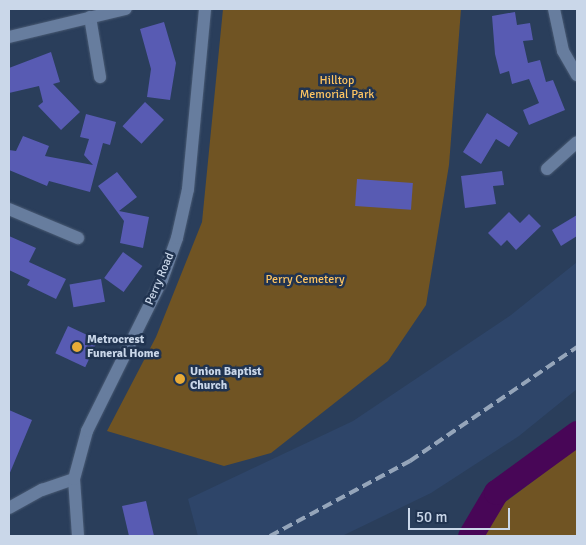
<!DOCTYPE html>
<style>
body{margin:0}
#map{position:relative;width:586px;height:545px;overflow:hidden;background:#2a3e5b;font-family:Signika,sans-serif}
div>[style]{position:absolute}
[style*='--x']{left:calc(var(--x)*1px);top:calc(var(--y)*1px);width:calc(var(--w)*1px);rotate:calc(var(--a)*1deg)}
.built>*{inset:0;background:#2e4569}
.green>*{inset:0;background:#705423}
.river>*{height:25px;margin:-12.5px;padding:0 12.5px;transform-origin:12.5px;border-radius:12.5px;background:#480657}
.building>*{inset:0;background:#585bb3;transform-origin:0 0}
.roads{filter:drop-shadow(0 0 1px #495a73) drop-shadow(0 0 1px #495a73)}
.minor>*{height:12px;margin:-6px;padding:0 6px;transform-origin:6px;border-radius:6px;background:#677d9e}
.rail>*{height:4px;margin-top:-2px;transform-origin:0;background:repeating-linear-gradient(90deg,#95a5ba 0 10px,transparent 0 15px)}
.dots>*{width:14px;height:14px;translate:-50% -50%;box-sizing:border-box;border:2px solid #203350;border-radius:50%}
span{translate:-50% -50%;white-space:nowrap;text-align:center;line-height:1.15;-webkit-text-stroke:5px #203350;paint-order:stroke}
.park-label{font-size:12px;color:#fec562}
.street-label{font-size:12px;color:#cad7e9}
.poi-label{font-size:12px;color:#cad7e9;font-weight:700}
.left{translate:0 -50%;text-align:left}
.frame{position:absolute;inset:0;border:10px solid #cad7e9;pointer-events:none}
.scale{position:absolute;left:408px;top:508px;width:102px;height:22px;box-sizing:border-box;border:2px solid #cad7e9;border-top:0;padding-left:6px;font-size:15px;line-height:18px;white-space:nowrap;color:#cad7e9;-webkit-text-stroke:4px #203350;paint-order:stroke}
</style>
<div id="map">
<div class="built">
<i style="clip-path:polygon(577px 262px,577px 389px,519px 436px,431px 493px,342px 536px,198px 536px,188px 499px,353px 421px,511px 315px)"></i>
</div>
<div class="green">
<i style="clip-path:polygon(223px 9px,461px 9px,449px 165px,426px 305px,388px 361px,271px 453px,224px 466px,107px 431px,156px 337px,202px 222px)"></i>
<i style="clip-path:polygon(577px 448px,577px 536px,482px 536px,500px 506px)"></i>
</div>
<div class="river">
<i style="--x:470;--y:536;--w:51;--a:-59.4"></i>
<i style="--x:496;--y:492;--w:100;--a:-36.1"></i>
</div>
<div class="building">
<i style="clip-path:polygon(515px 12px,517px 25px,530px 23px,533px 40px,523px 41px,528px 63px,540px 60px,546px 82px,553px 80px,565px 110px,529px 125px,523px 110px,539px 103px,529px 79px,512px 84px,509px 71px,500px 74px,495px 54px,492px 16px)"></i>
<i style="clip-path:polygon(164px 22px,176px 63px,170px 100px,147px 97px,151px 69px,140px 29px)"></i>
<i style="clip-path:polygon(51px 52px,60px 82px,53px 84px,80px 112px,61px 130px,38px 106px,43px 102px,39px 86px,9px 93px,9px 68px)"></i>
<i style="left:145px;top:102px;width:26px;height:33px;rotate:43deg"></i>
<i style="clip-path:polygon(487px 113px,518px 133px,509px 147px,496px 139px,481px 164px,463px 152px)"></i>
<i style="clip-path:polygon(86px 114px,116px 122px,110px 145px,103px 143px,90px 192px,49px 181px,47px 186px,9px 170px,9px 150px,16px 151px,23px 136px,49px 146px,45px 156px,93px 165px,84px 155px,89px 139px,80px 137px)"></i>
<i style="clip-path:polygon(502px 171px,504px 185px,493px 186px,496px 204px,465px 208px,461px 176px)"></i>
<i style="clip-path:polygon(117px 172px,137px 197px,119px 211px,149px 217px,143px 248px,120px 243px,124px 221px,98px 186px)"></i>
<i style="left:357px;top:179px;width:56px;height:27px;rotate:4deg"></i>
<i style="clip-path:polygon(509px 212px,520px 223px,529px 214px,541px 226px,516px 250px,507px 240px,501px 246px,488px 233px)"></i>
<i style="clip-path:polygon(577px 215px,577px 236px,561px 246px,552px 230px)"></i>
<i style="clip-path:polygon(9px 236px,36px 248px,29px 262px,66px 279px,56px 299px,27px 285px,30px 280px,9px 270px)"></i>
<i style="left:123px;top:252px;width:24px;height:32px;rotate:36deg"></i>
<i style="left:101px;top:279px;width:23px;height:32px;rotate:80deg"></i>
<i style="left:68px;top:326px;width:33px;height:30px;rotate:25deg"></i>
<i style="clip-path:polygon(9px 410px,32px 420px,9px 475px)"></i>
<i style="clip-path:polygon(146px 501px,154px 536px,129px 536px,122px 506px)"></i>
</div>
<div class="roads">
<div class="minor">
<i style="--x:554;--y:9;--w:43;--a:77.9"></i>
<i style="--x:563;--y:51;--w:28;--a:60"></i>
<i style="--x:90;--y:17;--w:61;--a:80.5"></i>
<i style="--x:9;--y:37;--w:120;--a:-13.5"></i>
<i style="--x:547;--y:169;--w:40;--a:-42"></i>
<i style="--x:9;--y:209;--w:75;--a:22.8"></i>
<i style="--x:9;--y:508;--w:38;--a:-29"></i>
<i style="--x:42;--y:490;--w:34;--a:-19"></i>
<i style="--x:78;--y:536;--w:57;--a:-94"></i>
<i style="--x:74;--y:479;--w:50;--a:-74.8"></i>
<i style="--x:87;--y:431;--w:169;--a:-63.6"></i>
<i style="--x:162;--y:280;--w:45;--a:-70.3"></i>
<i style="--x:177;--y:238;--w:50;--a:-77.3"></i>
<i style="--x:188;--y:189;--w:181;--a:-84.6"></i>
</div>
</div>
<div class="rail">
<i style="--x:270;--y:536;--w:159;--a:-28.2"></i>
<i style="--x:410;--y:461;--w:202;--a:-34.3"></i>
</div>
<div class="dots">
<i style="left:77px;top:347px;background:#e8ab37"></i>
<i style="left:180px;top:379px;background:#e8ab37"></i>
</div>
<div class="park-label">
<span style="left:337px;top:88px">Hilltop<br>Memorial Park</span>
<span style="left:305px;top:280px">Perry Cemetery</span>
</div>
<div class="street-label">
<span style="left:160px;top:279px;rotate:-67deg">Perry Road</span>
</div>
<div class="poi-label">
<span class="left" style="left:87px;top:347px">Metrocrest<br>Funeral Home</span>
<span class="left" style="left:190px;top:379px">Union Baptist<br>Church</span>
</div>
<div class="frame"></div>
<div class="scale">50 m</div>
</div>
